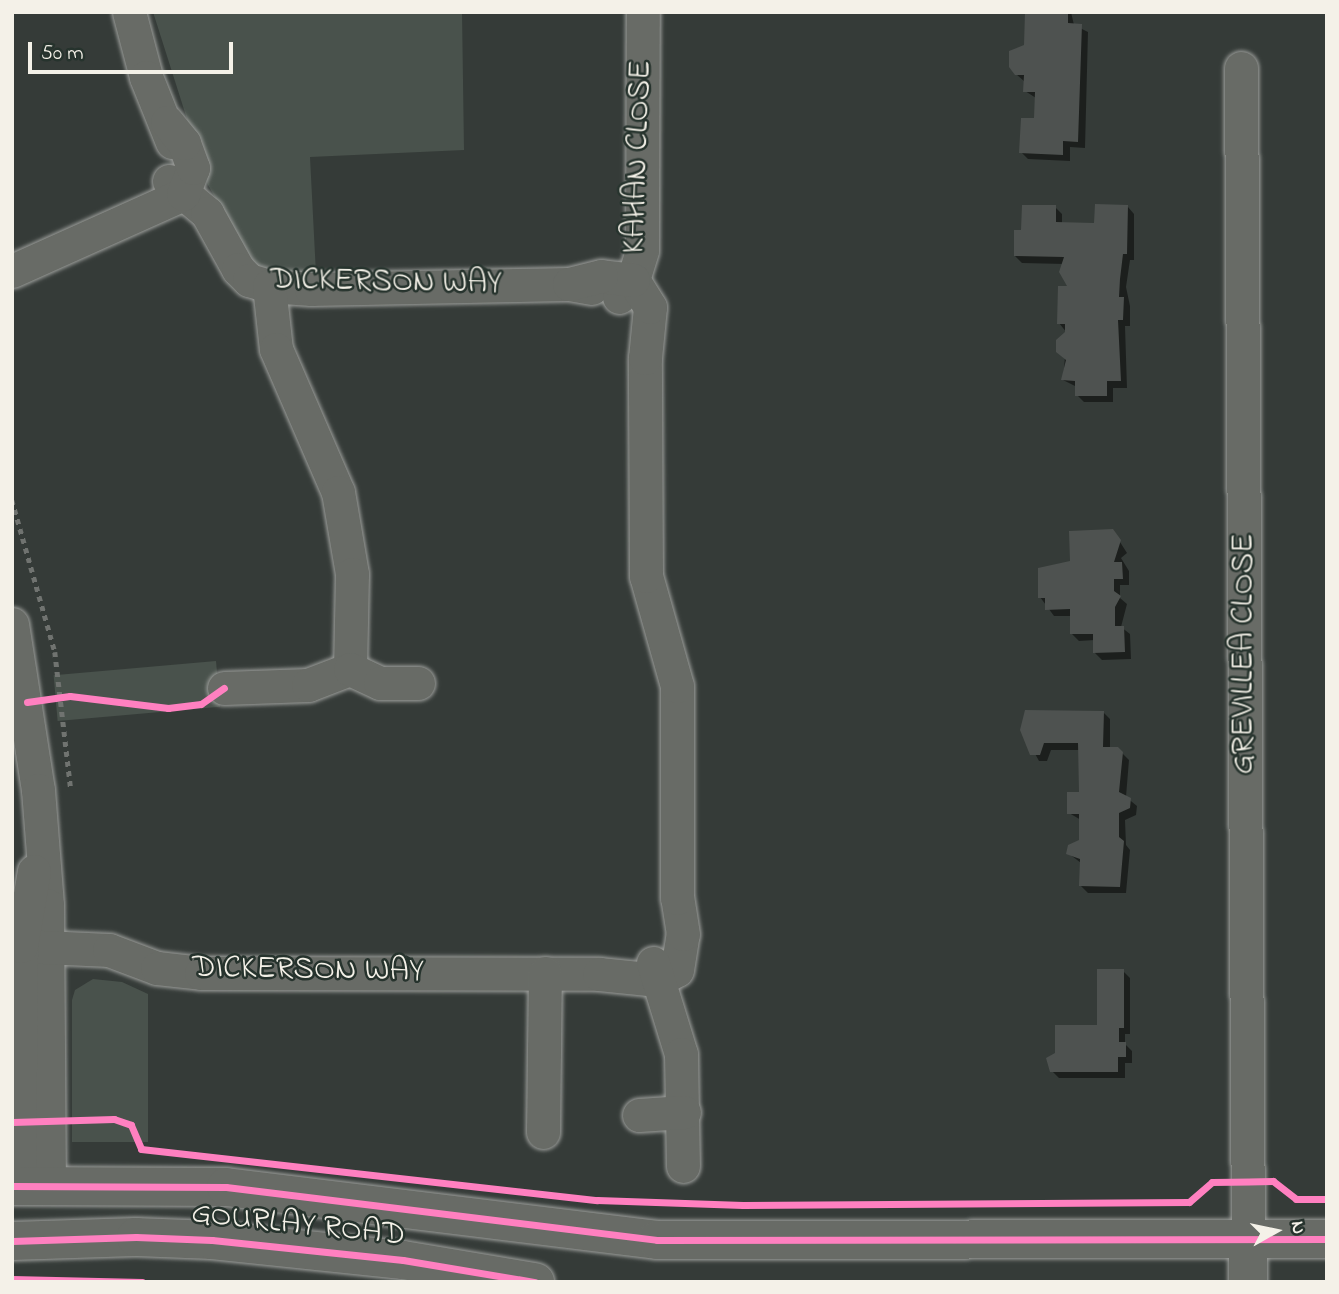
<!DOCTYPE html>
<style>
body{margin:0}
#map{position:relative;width:1339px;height:1294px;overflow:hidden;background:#353b38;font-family:"Indie Flower",sans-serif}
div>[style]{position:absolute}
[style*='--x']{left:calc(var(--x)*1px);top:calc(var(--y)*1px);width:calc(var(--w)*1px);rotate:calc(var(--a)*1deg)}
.green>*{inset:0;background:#49524c;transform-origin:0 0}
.shadow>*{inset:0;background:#0007}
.building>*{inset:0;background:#4e5250}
.path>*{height:4.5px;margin-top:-2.25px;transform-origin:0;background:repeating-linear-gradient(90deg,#707370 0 5px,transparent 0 10px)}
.roads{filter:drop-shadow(0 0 2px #9c9e9b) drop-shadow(0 0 2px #9c9e9b)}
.minor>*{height:33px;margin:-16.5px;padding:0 16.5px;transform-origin:16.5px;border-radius:16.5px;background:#686b66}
.secondary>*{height:38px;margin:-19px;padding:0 19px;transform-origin:19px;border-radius:19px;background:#686b66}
.cycleway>*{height:7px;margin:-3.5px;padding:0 3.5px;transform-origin:3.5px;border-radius:3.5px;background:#ff80c0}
span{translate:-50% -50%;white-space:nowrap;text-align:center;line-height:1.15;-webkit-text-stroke:5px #26332d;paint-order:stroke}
.street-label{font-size:32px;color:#f4f1e8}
.frame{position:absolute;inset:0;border:14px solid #f4f1e8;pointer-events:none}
.north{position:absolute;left:1241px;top:1196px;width:70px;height:70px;-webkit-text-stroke:5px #26332d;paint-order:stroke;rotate:81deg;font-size:19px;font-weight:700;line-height:28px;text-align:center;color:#f4f1e8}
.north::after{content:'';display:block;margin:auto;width:24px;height:32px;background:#f4f1e8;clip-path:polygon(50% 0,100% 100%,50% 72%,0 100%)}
.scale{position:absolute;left:28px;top:42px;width:205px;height:32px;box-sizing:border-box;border:4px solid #f4f1e8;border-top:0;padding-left:9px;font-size:21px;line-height:24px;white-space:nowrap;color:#f4f1e8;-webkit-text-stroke:5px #26332d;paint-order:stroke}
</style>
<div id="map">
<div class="green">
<i style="clip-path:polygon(153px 12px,462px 12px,464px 150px,310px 157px,316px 274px,261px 277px,208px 185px)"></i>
<i style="left:216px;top:661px;width:46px;height:163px;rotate:85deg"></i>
<i style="clip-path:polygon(93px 979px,122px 982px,148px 994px,148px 1142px,72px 1142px,72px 1000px,75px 990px)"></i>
</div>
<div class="shadow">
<i style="clip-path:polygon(1027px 12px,1071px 12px,1074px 25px,1088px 32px,1085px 148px,1070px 147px,1070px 161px,1028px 159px,1021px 152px,1035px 120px,1036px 98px,1025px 91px,1025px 82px,1016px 74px,1026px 46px)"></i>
<i style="clip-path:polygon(1055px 207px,1062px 214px,1062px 224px,1096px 225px,1128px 207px,1134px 214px,1134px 260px,1130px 260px,1126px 287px,1130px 306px,1130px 326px,1125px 326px,1127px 388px,1113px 388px,1113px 402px,1084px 402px,1077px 395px,1077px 387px,1063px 380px,1067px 333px,1059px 323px,1070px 288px,1064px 264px,1022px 263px,1015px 256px,1023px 232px)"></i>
<i style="clip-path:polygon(1113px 531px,1127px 553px,1121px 558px,1129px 571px,1129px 585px,1120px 585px,1120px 598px,1127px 604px,1121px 627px,1130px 634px,1131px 659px,1102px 660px,1095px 653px,1095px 640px,1079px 641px,1072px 634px,1072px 616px,1054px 616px,1040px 597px,1072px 563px)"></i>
<i style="clip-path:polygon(1103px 712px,1110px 719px,1110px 749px,1118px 749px,1129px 760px,1126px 797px,1137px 806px,1136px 815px,1125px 820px,1126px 845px,1130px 850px,1126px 893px,1088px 893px,1081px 886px,1081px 863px,1068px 853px,1081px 841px,1081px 820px,1069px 813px,1080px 793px,1080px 750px,1051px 750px,1047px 761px,1039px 761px,1022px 730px)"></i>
<i style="clip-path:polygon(1123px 971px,1130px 978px,1130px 1034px,1125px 1034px,1125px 1044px,1132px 1051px,1132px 1063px,1125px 1063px,1125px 1078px,1059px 1078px,1052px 1071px,1099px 1027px)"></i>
</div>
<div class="building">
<i style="clip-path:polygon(1025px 12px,1068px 12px,1068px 23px,1082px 24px,1078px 142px,1063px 141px,1063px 155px,1019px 153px,1021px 118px,1034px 118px,1035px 92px,1023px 92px,1024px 75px,1015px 75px,1009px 67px,1009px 51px,1024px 45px)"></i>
<i style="clip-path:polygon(1095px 204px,1128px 205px,1127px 254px,1123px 254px,1120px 279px,1119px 297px,1124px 297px,1123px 320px,1118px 320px,1121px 381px,1107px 381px,1107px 396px,1075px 396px,1075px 381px,1061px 380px,1066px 360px,1056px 352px,1056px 340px,1065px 332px,1065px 324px,1057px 324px,1058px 286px,1067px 286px,1059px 272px,1064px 257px,1014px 256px,1014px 230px,1021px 230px,1022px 205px,1056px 205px,1056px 222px,1094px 223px)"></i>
<i style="clip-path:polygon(1113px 529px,1121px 540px,1114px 562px,1122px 562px,1123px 579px,1114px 579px,1114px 591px,1121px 596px,1115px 607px,1115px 626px,1124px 626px,1125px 652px,1093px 653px,1093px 634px,1070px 634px,1070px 609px,1045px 610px,1045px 598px,1038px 598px,1038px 568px,1070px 561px,1069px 531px)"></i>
<i style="clip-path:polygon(1025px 710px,1104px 711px,1103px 747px,1118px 747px,1123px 752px,1119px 792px,1131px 798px,1130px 808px,1119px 813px,1119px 837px,1124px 841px,1120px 887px,1079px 886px,1080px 859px,1066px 854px,1068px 845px,1079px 840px,1079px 814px,1067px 814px,1067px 792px,1079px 792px,1078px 743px,1044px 743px,1040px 755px,1030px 755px,1020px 730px)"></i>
<i style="clip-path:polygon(1097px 969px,1124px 969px,1124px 1028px,1119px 1028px,1119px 1042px,1126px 1042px,1126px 1057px,1118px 1057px,1118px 1072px,1050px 1072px,1046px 1058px,1055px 1053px,1055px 1025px,1097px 1025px)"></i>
</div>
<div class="path">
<i style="--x:12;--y:500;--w:158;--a:74.2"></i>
<i style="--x:55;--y:652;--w:139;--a:83.4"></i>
</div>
<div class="roads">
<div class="minor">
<i style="--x:129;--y:12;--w:67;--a:75.3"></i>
<i style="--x:146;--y:77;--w:70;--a:68.2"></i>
<i style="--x:1241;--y:68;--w:1171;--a:89.66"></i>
<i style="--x:169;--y:181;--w:50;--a:40.1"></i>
<i style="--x:207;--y:213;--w:64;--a:61"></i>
<i style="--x:238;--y:269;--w:16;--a:45"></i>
<i style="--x:249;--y:280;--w:21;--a:17"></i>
<i style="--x:269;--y:286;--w:42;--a:4.1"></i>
<i style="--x:311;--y:289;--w:258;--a:-1.1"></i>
<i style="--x:569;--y:284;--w:23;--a:10"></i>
<i style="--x:12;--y:271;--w:188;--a:-24.2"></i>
<i style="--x:183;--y:194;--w:28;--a:-69"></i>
<i style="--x:193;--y:168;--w:27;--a:-110"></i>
<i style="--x:184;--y:143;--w:27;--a:-129"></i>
<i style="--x:269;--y:286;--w:63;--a:83.7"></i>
<i style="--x:276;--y:349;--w:156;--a:66.6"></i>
<i style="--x:338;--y:492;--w:83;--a:80.3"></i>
<i style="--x:352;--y:574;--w:95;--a:91.2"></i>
<i style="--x:619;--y:297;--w:22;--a:-51"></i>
<i style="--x:633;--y:280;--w:31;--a:-73"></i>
<i style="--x:642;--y:250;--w:238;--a:-89.8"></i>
<i style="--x:12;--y:624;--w:168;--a:81.1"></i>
<i style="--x:38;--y:790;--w:115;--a:85.5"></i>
<i style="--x:47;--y:905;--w:281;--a:89.6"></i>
<i style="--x:224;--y:688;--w:84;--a:-2"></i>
<i style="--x:308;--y:685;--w:45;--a:-20.9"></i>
<i style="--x:350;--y:669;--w:33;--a:25"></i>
<i style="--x:380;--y:683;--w:38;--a:0"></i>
<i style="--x:21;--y:946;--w:88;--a:2.6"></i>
<i style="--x:109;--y:950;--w:51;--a:20.6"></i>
<i style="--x:157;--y:968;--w:44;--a:6.5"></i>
<i style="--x:201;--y:973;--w:398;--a:0.1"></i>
<i style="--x:599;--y:974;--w:59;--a:5.8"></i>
<i style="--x:658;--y:980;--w:21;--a:-28"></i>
<i style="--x:677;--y:970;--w:36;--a:-81"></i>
<i style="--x:683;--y:934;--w:36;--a:-99"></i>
<i style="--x:677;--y:898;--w:212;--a:-90"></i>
<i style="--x:677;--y:686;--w:114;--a:-105.7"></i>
<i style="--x:646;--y:576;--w:218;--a:-90.3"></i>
<i style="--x:645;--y:358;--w:51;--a:-84.4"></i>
<i style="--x:650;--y:307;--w:32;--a:-122"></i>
<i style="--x:633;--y:280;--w:32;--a:-173"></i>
<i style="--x:601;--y:276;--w:33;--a:166"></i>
<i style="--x:653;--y:963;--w:95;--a:72.9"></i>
<i style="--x:681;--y:1054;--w:112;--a:89"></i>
<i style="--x:639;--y:1115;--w:45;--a:-3.8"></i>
<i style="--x:543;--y:1132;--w:159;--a:-89.3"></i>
<i style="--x:19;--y:1186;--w:240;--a:-89.5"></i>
<i style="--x:21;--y:946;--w:76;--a:-80.2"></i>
</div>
<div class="secondary">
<i style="--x:12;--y:1186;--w:214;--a:0.3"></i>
<i style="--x:226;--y:1187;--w:434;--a:7"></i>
<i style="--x:657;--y:1240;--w:670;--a:-0.09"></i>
<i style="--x:12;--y:1241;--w:124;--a:-1.8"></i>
<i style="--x:136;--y:1237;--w:76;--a:2.3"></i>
<i style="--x:212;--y:1240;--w:192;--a:6"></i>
<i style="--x:403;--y:1260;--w:134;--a:9.5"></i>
<i style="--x:1248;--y:1282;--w:43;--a:-90"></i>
</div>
</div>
<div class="cycleway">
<i style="--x:27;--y:702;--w:43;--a:-7.9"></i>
<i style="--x:70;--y:696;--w:99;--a:7"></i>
<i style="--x:168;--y:708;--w:33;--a:-7"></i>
<i style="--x:201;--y:704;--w:28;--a:-35"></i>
<i style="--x:12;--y:1122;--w:102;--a:-1.7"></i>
<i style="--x:114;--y:1119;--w:18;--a:19"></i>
<i style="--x:131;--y:1125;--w:26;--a:67"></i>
<i style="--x:141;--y:1149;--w:459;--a:6.4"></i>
<i style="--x:597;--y:1200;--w:146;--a:2"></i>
<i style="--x:743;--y:1205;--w:446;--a:-0.4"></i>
<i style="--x:1189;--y:1202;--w:30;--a:-41"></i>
<i style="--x:1212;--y:1182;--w:61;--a:-0.9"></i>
<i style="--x:1273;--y:1181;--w:29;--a:38"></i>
<i style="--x:1296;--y:1199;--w:31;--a:0"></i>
<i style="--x:12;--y:1186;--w:214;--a:0.3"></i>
<i style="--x:226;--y:1187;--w:434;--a:7"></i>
<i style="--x:657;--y:1240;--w:670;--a:-0.09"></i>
<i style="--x:12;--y:1241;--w:124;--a:-1.8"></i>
<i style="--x:136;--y:1237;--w:76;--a:2.3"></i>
<i style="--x:212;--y:1240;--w:192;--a:6"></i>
<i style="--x:403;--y:1260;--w:134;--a:9.5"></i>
<i style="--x:12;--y:1279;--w:130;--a:1.3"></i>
</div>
<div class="street-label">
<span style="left:639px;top:157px;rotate:-88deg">KAHAN CLOSE</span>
<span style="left:386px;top:283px;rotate:1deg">DICKERSON WAY</span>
<span style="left:1245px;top:654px;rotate:-90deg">GREVILLEA CLOSE</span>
<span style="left:308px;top:971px;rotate:1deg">DICKERSON WAY</span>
<span style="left:298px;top:1226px;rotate:6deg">GOURLAY ROAD</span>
</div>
<div class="frame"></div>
<div class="north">N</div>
<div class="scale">50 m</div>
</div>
